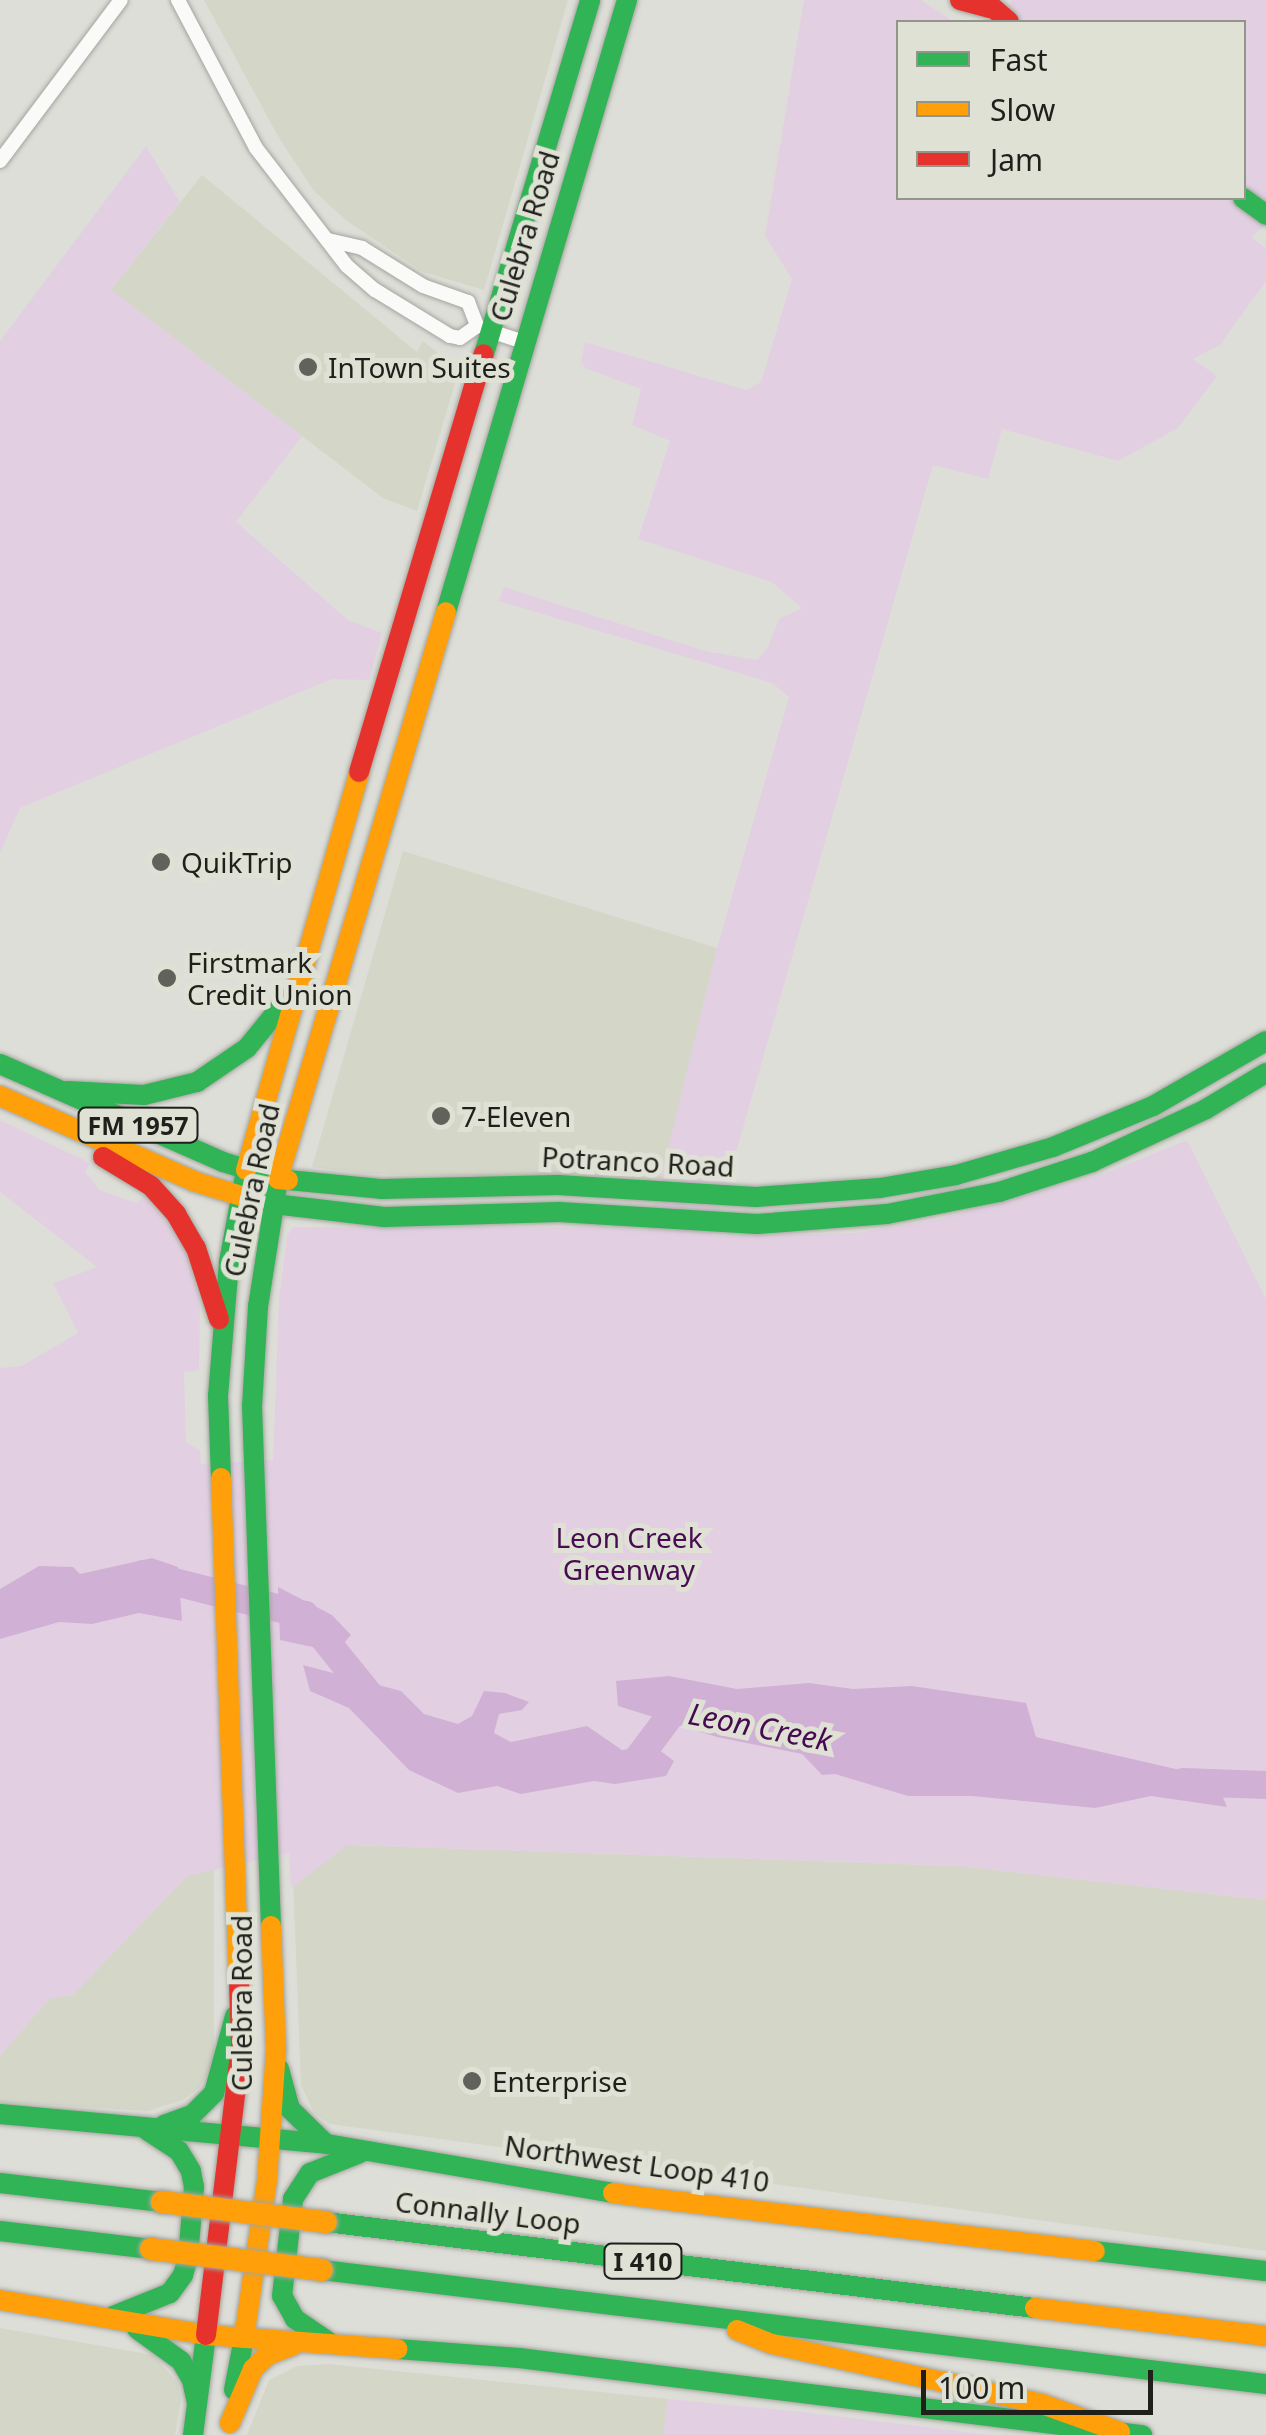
<!DOCTYPE html>
<style>
body{margin:0}
#map{position:relative;width:1266px;height:2435px;overflow:hidden;background:#deded8;font-family:"Noto Sans",sans-serif}
div>[style]{position:absolute}
[style*='--x']{left:calc(var(--x)*1px);top:calc(var(--y)*1px);width:calc(var(--w)*1px);rotate:calc(var(--a)*1deg)}
.built>*{inset:0;background:#d4d6c8}
.green>*{inset:0;background:#e2d0e2}
.water>*{inset:0;background:#d1b0d5}
.river>*{height:28px;margin:-14px;padding:0 14px;transform-origin:14px;border-radius:14px;background:#d1b0d5}
.roads{filter:drop-shadow(0 0 2px #a5a5a0) drop-shadow(0 0 2px #a5a5a0)}
.street>*{height:14px;margin:-7px;padding:0 7px;transform-origin:7px;border-radius:7px;background:#fafaf9}
.fast>*{height:20px;margin:-10px;padding:0 10px;transform-origin:10px;border-radius:10px;background:#30b455}
.slow>*{height:20px;margin:-10px;padding:0 10px;transform-origin:10px;border-radius:10px;background:#ff9f0a}
.jam>*{height:20px;margin:-10px;padding:0 10px;transform-origin:10px;border-radius:10px;background:#e5322d}
.bridges{filter:drop-shadow(0 0 2px #a5a5a0) drop-shadow(0 0 2px #a5a5a0)}
.slow-bridge>*{height:22px;margin:-11px;padding:0 11px;transform-origin:11px;border-radius:11px;background:#ff9f0a}
.dots>*{width:28px;height:28px;translate:-50% -50%;box-sizing:border-box;border:5px solid #e0e1d5;border-radius:50%}
span{translate:-50% -50%;white-space:nowrap;text-align:center;line-height:1.15;-webkit-text-stroke:10px #e0e1d5;paint-order:stroke}
.shield-label span{padding:2px 8px;background:#e0e1d5;border:2px solid;border-radius:8px;-webkit-text-stroke-width:0}
.shield-label{font-size:25px;color:#1f201b;font-weight:700}
.street-label{font-size:28px;color:#1f201b}
.poi-label{font-size:28px;color:#1f201b}
.left{translate:0 -50%;text-align:left}
.park-label{font-size:28px;color:#480c52}
.water-label{font-size:30px;color:#460a50;font-style:italic}
.legend{position:absolute;left:896px;top:20px;width:350px;height:180px;box-sizing:border-box;background:#e0e1d5;border:2px solid #93948b;margin:0;padding:12px 18px;list-style:none;font-size:30px;color:#1f201b}
.legend li{display:flex;align-items:center;gap:20px;height:50px}
.legend b{width:50px;border:2px solid #93948b}
.scale{position:absolute;left:921px;top:2370px;width:232px;height:45px;box-sizing:border-box;border:5px solid #1f201b;border-top:0;padding-left:12px;font-size:30px;line-height:35px;white-space:nowrap;color:#1f201b;-webkit-text-stroke:8px #e0e1d5;paint-order:stroke}
</style>
<div id="map">
<div class="built">
<i style="clip-path:polygon(204px 0,568px 0,484px 290px,423px 272px,347px 221px,314px 191px,279px 138px)"></i>
<i style="clip-path:polygon(202px 175px,417px 352px,423px 341px,459px 370px,417px 511px,383px 498px,111px 290px)"></i>
<i style="clip-path:polygon(403px 851px,717px 948px,664px 1178px,365px 1174px,312px 1167px)"></i>
<i style="clip-path:polygon(348px 1845px,958px 1866px,1266px 1900px,1266px 2251px,330px 2124px,314px 2113px,301px 2085px,292px 1852px)"></i>
<i style="clip-path:polygon(214px 1869px,214px 2060px,200px 2087px,183px 2100px,148px 2111px,0 2102px,0 2056px,49px 1999px,73px 1995px,187px 1876px)"></i>
<i style="clip-path:polygon(0 2328px,153px 2355px,178px 2383px,181px 2400px,175px 2435px,0 2435px)"></i>
<i style="clip-path:polygon(328px 2364px,668px 2399px,663px 2435px,247px 2435px,269px 2380px,297px 2366px)"></i>
</div>
<div class="green">
<i style="clip-path:polygon(804px 0,921px 0,954px 22px,898px 22px,898px 198px,1244px 198px,1244px 22px,998px 22px,1012px 0,1266px 0,1266px 225px,1251px 237px,1266px 248px,1266px 281px,1220px 345px,1193px 359px,1217px 376px,1178px 428px,1118px 461px,1002px 429px,988px 479px,933px 465px,712px 1236px,856px 1233px,939px 1219px,1103px 1174px,1187px 1140px,1266px 1299px,1266px 1900px,958px 1866px,348px 1845px,291px 1888px,289px 1853px,187px 1876px,73px 1995px,49px 1999px,0 2056px,0 1368px,21px 1366px,78px 1333px,53px 1283px,97px 1267px,0 1192px,0 1120px,90px 1163px,85px 1172px,100px 1190px,136px 1203px,144px 1196px,171px 1228px,187px 1255px,200px 1303px,199px 1370px,184px 1372px,186px 1442px,200px 1450px,201px 1464px,273px 1460px,279px 1299px,287px 1236px,293px 1227px,598px 1227px,648px 1231px,717px 948px,789px 697px,772px 683px,499px 601px,504px 587px,705px 651px,757px 660px,767px 649px,779px 619px,802px 608px,772px 582px,638px 539px,670px 441px,632px 425px,641px 389px,585px 368px,581px 360px,585px 342px,746px 390px,761px 382px,792px 279px,765px 236px)"></i>
<i style="clip-path:polygon(146px 146px,180px 202px,111px 290px,302px 436px,236px 522px,348px 620px,382px 633px,369px 680px,332px 679px,20px 808px,0 853px,0 341px)"></i>
<i style="clip-path:polygon(668px 2399px,803px 2412px,991px 2435px,663px 2435px)"></i>
</div>
<div class="water">
<i style="clip-path:polygon(152px 1558px,178px 1567px,182px 1621px,139px 1613px,92px 1624px,59px 1622px,0 1639px,0 1589px,39px 1566px,73px 1567px,80px 1574px)"></i>
<i style="clip-path:polygon(278px 1587px,332px 1615px,351px 1635px,336px 1652px,280px 1640px)"></i>
<i style="clip-path:polygon(303px 1665px,401px 1691px,424px 1714px,458px 1724px,472px 1716px,484px 1691px,505px 1693px,529px 1702px,522px 1710px,499px 1714px,494px 1733px,511px 1742px,587px 1726px,622px 1750px,654px 1746px,674px 1761px,666px 1776px,615px 1784px,594px 1781px,521px 1794px,497px 1786px,458px 1793px,409px 1770px,349px 1708px,310px 1691px)"></i>
<i style="clip-path:polygon(669px 1676px,737px 1689px,809px 1683px,853px 1689px,912px 1686px,1026px 1703px,1036px 1737px,1215px 1778px,1227px 1807px,1151px 1796px,1095px 1808px,972px 1796px,908px 1796px,835px 1774px,822px 1775px,802px 1754px,717px 1737px,618px 1706px,616px 1681px)"></i>
</div>
<div class="river">
<i style="--x:143;--y:1574;--w:167;--a:14.2"></i>
<i style="--x:305;--y:1615;--w:119;--a:51.1"></i>
<i style="--x:622;--y:1765;--w:11;--a:0"></i>
<i style="--x:633;--y:1765;--w:70;--a:-53.1"></i>
<i style="--x:675;--y:1709;--w:21;--a:11"></i>
<i style="--x:1183;--y:1782;--w:83;--a:2.1"></i>
</div>
<div class="roads">
<div class="street">
<i style="--x:178;--y:0;--w:167;--a:62.2"></i>
<i style="--x:256;--y:148;--w:149;--a:52.4"></i>
<i style="--x:347;--y:266;--w:37;--a:41"></i>
<i style="--x:375;--y:290;--w:88;--a:31.5"></i>
<i style="--x:450;--y:336;--w:10;--a:11"></i>
<i style="--x:460;--y:338;--w:21;--a:-35"></i>
<i style="--x:0;--y:161;--w:201;--a:-53.1"></i>
<i style="--x:328;--y:240;--w:35;--a:13"></i>
<i style="--x:362;--y:248;--w:72;--a:31.9"></i>
<i style="--x:423;--y:286;--w:48;--a:19.6"></i>
<i style="--x:468;--y:302;--w:26;--a:69"></i>
<i style="--x:487;--y:330;--w:38;--a:18"></i>
</div>
<div class="fast">
<i style="--x:1243;--y:198;--w:29;--a:36"></i>
<i style="--x:484;--y:354;--w:370;--a:-73.3"></i>
<i style="--x:446;--y:612;--w:638;--a:-73.52"></i>
<i style="--x:0;--y:1064;--w:244;--a:23.7"></i>
<i style="--x:223;--y:1162;--w:58;--a:17.2"></i>
<i style="--x:278;--y:1179;--w:129;--a:98.9"></i>
<i style="--x:258;--y:1306;--w:100;--a:93.4"></i>
<i style="--x:252;--y:1406;--w:520;--a:87.91"></i>
<i style="--x:67;--y:1091;--w:77;--a:3"></i>
<i style="--x:144;--y:1095;--w:55;--a:-13.8"></i>
<i style="--x:197;--y:1082;--w:60;--a:-34.2"></i>
<i style="--x:247;--y:1048;--w:63;--a:-50.8"></i>
<i style="--x:288;--y:1180;--w:93;--a:5.5"></i>
<i style="--x:381;--y:1189;--w:177;--a:-1.3"></i>
<i style="--x:558;--y:1185;--w:198;--a:3.5"></i>
<i style="--x:756;--y:1197;--w:124;--a:-4.2"></i>
<i style="--x:880;--y:1188;--w:77;--a:-9.7"></i>
<i style="--x:956;--y:1175;--w:101;--a:-16.1"></i>
<i style="--x:1053;--y:1147;--w:108;--a:-22.3"></i>
<i style="--x:1153;--y:1106;--w:130;--a:-29.9"></i>
<i style="--x:274;--y:1204;--w:111;--a:6.7"></i>
<i style="--x:384;--y:1217;--w:175;--a:-1.6"></i>
<i style="--x:559;--y:1212;--w:198;--a:3.5"></i>
<i style="--x:757;--y:1224;--w:130;--a:-4.4"></i>
<i style="--x:887;--y:1214;--w:114;--a:-11.1"></i>
<i style="--x:999;--y:1192;--w:98;--a:-17.9"></i>
<i style="--x:1092;--y:1162;--w:126;--a:-24.9"></i>
<i style="--x:1206;--y:1109;--w:70;--a:-31"></i>
<i style="--x:221;--y:1478;--w:82;--a:-92.1"></i>
<i style="--x:218;--y:1396;--w:134;--a:-85.3"></i>
<i style="--x:229;--y:1262;--w:94;--a:-79.5"></i>
<i style="--x:279;--y:2069;--w:41;--a:74.6"></i>
<i style="--x:290;--y:2109;--w:49;--a:44.2"></i>
<i style="--x:0;--y:2114;--w:328;--a:5.2"></i>
<i style="--x:327;--y:2144;--w:290;--a:9.7"></i>
<i style="--x:164;--y:2125;--w:30;--a:-20"></i>
<i style="--x:192;--y:2115;--w:31;--a:-45"></i>
<i style="--x:214;--y:2093;--w:80;--a:-74.7"></i>
<i style="--x:0;--y:2183;--w:163;--a:6.7"></i>
<i style="--x:326;--y:2222;--w:714;--a:6.92"></i>
<i style="--x:0;--y:2231;--w:152;--a:6.8"></i>
<i style="--x:1095;--y:2251;--w:172;--a:6.7"></i>
<i style="--x:322;--y:2270;--w:951;--a:6.89"></i>
<i style="--x:113;--y:2316;--w:61;--a:-22"></i>
<i style="--x:170;--y:2293;--w:22;--a:-54"></i>
<i style="--x:183;--y:2275;--w:19;--a:-74"></i>
<i style="--x:188;--y:2257;--w:70;--a:-85.1"></i>
<i style="--x:194;--y:2187;--w:16;--a:-101"></i>
<i style="--x:191;--y:2171;--w:23;--a:-121"></i>
<i style="--x:179;--y:2151;--w:38;--a:-147"></i>
<i style="--x:137;--y:2329;--w:54;--a:36"></i>
<i style="--x:181;--y:2361;--w:22;--a:60"></i>
<i style="--x:192;--y:2380;--w:24;--a:78"></i>
<i style="--x:329;--y:2342;--w:41;--a:-145.9"></i>
<i style="--x:295;--y:2319;--w:26;--a:-119"></i>
<i style="--x:282;--y:2296;--w:98;--a:-83.5"></i>
<i style="--x:293;--y:2199;--w:31;--a:-57"></i>
<i style="--x:310;--y:2173;--w:54;--a:-21.8"></i>
<i style="--x:397;--y:2349;--w:122;--a:4.2"></i>
<i style="--x:519;--y:2358;--w:628;--a:7.05"></i>
<i style="--x:234;--y:2390;--w:53;--a:-79.1"></i>
<i style="--x:193;--y:2435;--w:101;--a:-82.6"></i>
</div>
<div class="slow">
<i style="--x:0;--y:1096;--w:214;--a:23.7"></i>
<i style="--x:196;--y:1182;--w:58;--a:17.2"></i>
<i style="--x:246;--y:1170;--w:414;--a:-74.1"></i>
<i style="--x:288;--y:1180;--w:10;--a:-174"></i>
<i style="--x:278;--y:1179;--w:591;--a:-73.5"></i>
<i style="--x:221;--y:1478;--w:505;--a:87.96"></i>
<i style="--x:613;--y:2193;--w:28;--a:8"></i>
<i style="--x:641;--y:2197;--w:457;--a:6.8"></i>
<i style="--x:0;--y:2300;--w:209;--a:9.6"></i>
<i style="--x:206;--y:2335;--w:192;--a:4.2"></i>
<i style="--x:1035;--y:2308;--w:233;--a:6.9"></i>
<i style="--x:737;--y:2330;--w:38;--a:22"></i>
<i style="--x:772;--y:2344;--w:277;--a:12.5"></i>
<i style="--x:1042;--y:2404;--w:83;--a:19.7"></i>
<i style="--x:244;--y:2338;--w:159;--a:-81.7"></i>
<i style="--x:267;--y:2181;--w:131;--a:-86.1"></i>
<i style="--x:276;--y:2050;--w:124;--a:-92.3"></i>
<i style="--x:230;--y:2423;--w:59;--a:-66.9"></i>
<i style="--x:253;--y:2369;--w:21;--a:-43"></i>
<i style="--x:268;--y:2355;--w:28;--a:-21"></i>
</div>
<div class="jam">
<i style="--x:960;--y:0;--w:31;--a:15"></i>
<i style="--x:984;--y:0;--w:33;--a:41"></i>
<i style="--x:359;--y:772;--w:436;--a:-73.4"></i>
<i style="--x:103;--y:1157;--w:56;--a:31.1"></i>
<i style="--x:151;--y:1186;--w:38;--a:48"></i>
<i style="--x:176;--y:1214;--w:39;--a:60"></i>
<i style="--x:196;--y:1248;--w:75;--a:72.1"></i>
<i style="--x:206;--y:2335;--w:292;--a:-83.1"></i>
<i style="--x:241;--y:2045;--w:62;--a:-91.8"></i>
</div>
</div>
<div class="bridges">
<div class="slow-bridge">
<i style="--x:162;--y:2202;--w:165;--a:7"></i>
<i style="--x:151;--y:2249;--w:172;--a:7"></i>
</div>
</div>
<div class="dots">
<i style="left:308px;top:367px;background:#62625d"></i>
<i style="left:161px;top:862px;background:#62625d"></i>
<i style="left:167px;top:978px;background:#62625d"></i>
<i style="left:441px;top:1116px;background:#62625d"></i>
<i style="left:472px;top:2081px;background:#62625d"></i>
</div>
<div class="shield-label">
<span style="left:138px;top:1125px">FM 1957</span>
<span style="left:643px;top:2261px">I 410</span>
</div>
<div class="street-label">
<span style="left:524px;top:236px;rotate:-73deg">Culebra Road</span>
<span style="left:638px;top:1161px;rotate:3deg">Potranco Road</span>
<span style="left:251px;top:1190px;rotate:-78deg">Culebra Road</span>
<span style="left:241px;top:2003px;rotate:-90deg">Culebra Road</span>
<span style="left:637px;top:2163px;rotate:8deg">Northwest Loop 410</span>
<span style="left:488px;top:2212px;rotate:7deg">Connally Loop</span>
</div>
<div class="poi-label">
<span class="left" style="left:328px;top:367px">InTown Suites</span>
<span class="left" style="left:181px;top:862px">QuikTrip</span>
<span class="left" style="left:187px;top:978px">Firstmark<br>Credit Union</span>
<span class="left" style="left:461px;top:1116px">7-Eleven</span>
<span class="left" style="left:492px;top:2081px">Enterprise</span>
</div>
<div class="park-label">
<span style="left:629px;top:1553px">Leon Creek<br>Greenway</span>
</div>
<div class="water-label">
<span style="left:760px;top:1727px;rotate:11deg">Leon Creek</span>
</div>
<ul class="legend">
<li><b style="height:12px;background:#30b455"></b>Fast</li>
<li><b style="height:12px;background:#ff9f0a"></b>Slow</li>
<li><b style="height:12px;background:#e5322d"></b>Jam</li>
</ul>
<div class="scale">100 m</div>
</div>
